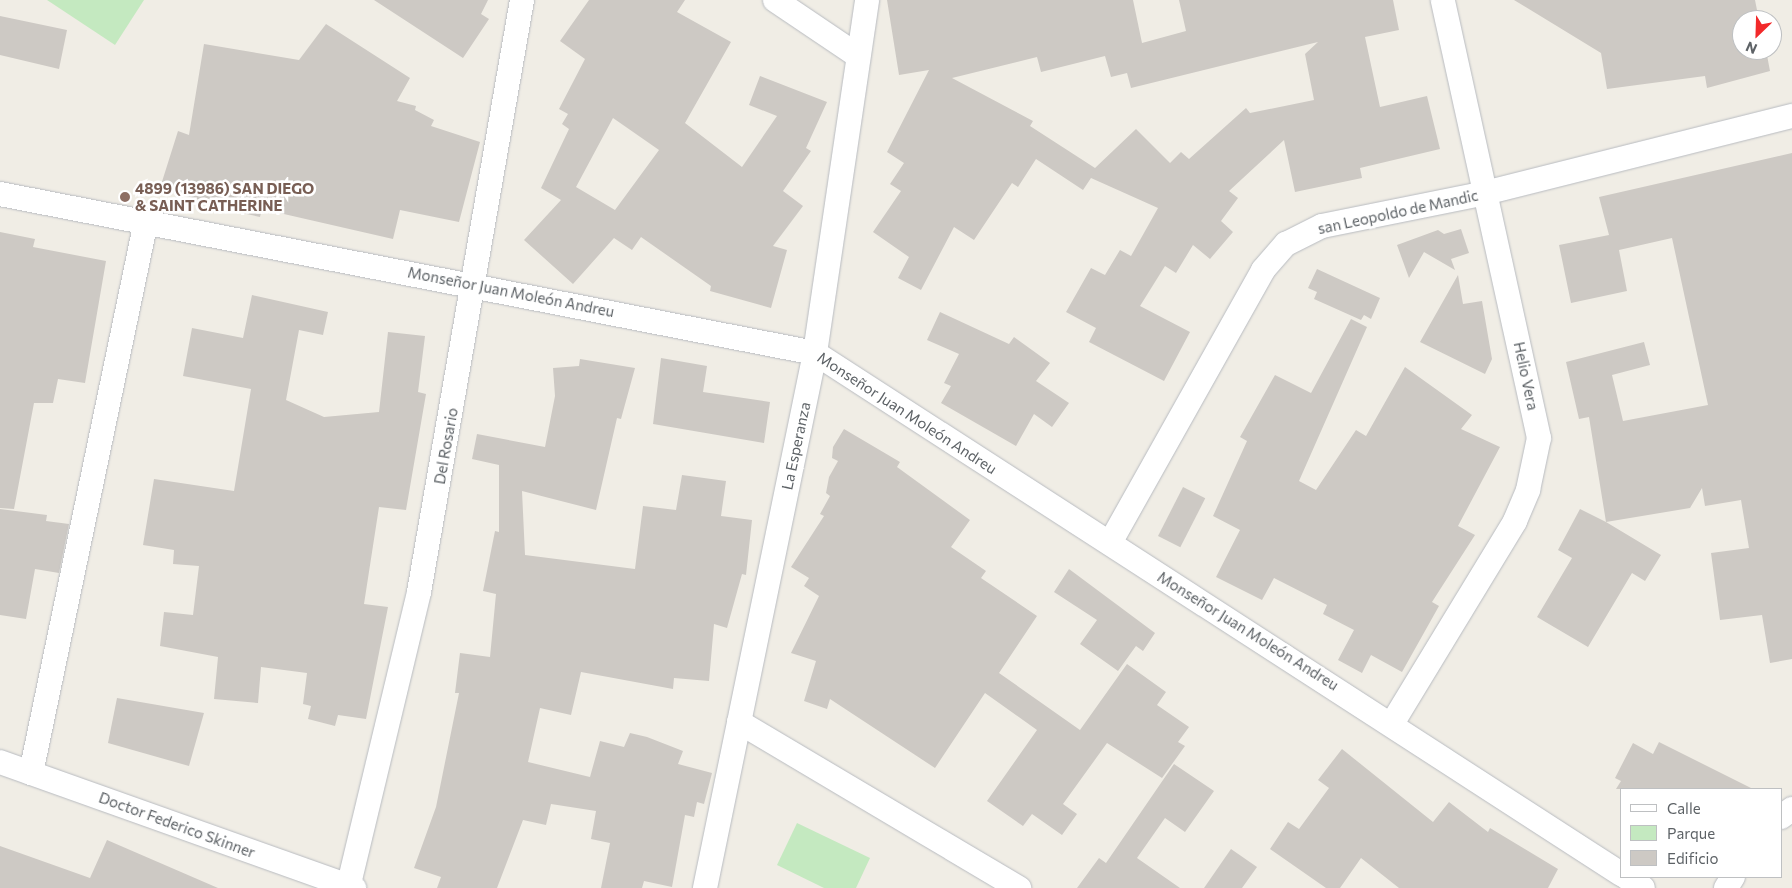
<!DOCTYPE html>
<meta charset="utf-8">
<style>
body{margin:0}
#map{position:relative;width:1792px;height:888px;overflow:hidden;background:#f0ede5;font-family:Commissioner,sans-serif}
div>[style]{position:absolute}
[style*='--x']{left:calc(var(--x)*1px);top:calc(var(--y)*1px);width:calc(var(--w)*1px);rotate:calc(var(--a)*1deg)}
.green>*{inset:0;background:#c4e9c0}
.building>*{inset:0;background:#cdc9c4;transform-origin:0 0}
.roads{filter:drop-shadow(0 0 1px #b8bbc0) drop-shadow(0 0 1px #b8bbc0)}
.street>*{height:24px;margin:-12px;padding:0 12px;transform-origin:12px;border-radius:12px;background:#fff}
.dots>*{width:14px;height:14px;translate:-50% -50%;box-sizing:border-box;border:2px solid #fff;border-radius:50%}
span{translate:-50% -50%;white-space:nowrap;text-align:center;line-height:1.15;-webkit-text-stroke:5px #fff;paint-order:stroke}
.education-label{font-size:15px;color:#785e54;font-weight:700}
.left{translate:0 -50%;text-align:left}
.street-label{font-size:15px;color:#5d6266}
.legend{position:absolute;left:1620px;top:788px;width:162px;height:90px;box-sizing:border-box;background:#fff;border:1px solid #bec0c2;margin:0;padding:6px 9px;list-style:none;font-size:15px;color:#5d6266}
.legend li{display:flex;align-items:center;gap:10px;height:25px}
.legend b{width:25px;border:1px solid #bec0c2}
.north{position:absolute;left:1732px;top:10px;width:50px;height:50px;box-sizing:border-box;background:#fff;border:1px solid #bec0c2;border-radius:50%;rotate:204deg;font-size:14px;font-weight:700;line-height:20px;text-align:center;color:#5d6266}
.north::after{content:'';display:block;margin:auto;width:18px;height:22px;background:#f2292a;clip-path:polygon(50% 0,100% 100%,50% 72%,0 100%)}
</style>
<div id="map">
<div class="green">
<i style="clip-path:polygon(47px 0,144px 0,115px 45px)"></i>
<i style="clip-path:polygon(797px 823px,870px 858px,856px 888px,824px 888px,777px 865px)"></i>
</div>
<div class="building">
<i style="clip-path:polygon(374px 0,488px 0,481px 14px,489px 19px,463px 58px)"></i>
<i style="clip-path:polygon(evenodd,589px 0,685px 0,677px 12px,731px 42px,685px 123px,742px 167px,777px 116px,749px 105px,760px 76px,827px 102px,806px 148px,811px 151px,783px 191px,803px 206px,773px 246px,787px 250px,771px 308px,710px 291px,711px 286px,641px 237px,632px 250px,614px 238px,573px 284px,524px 240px,561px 200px,541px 188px,569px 129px,562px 124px,568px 114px,559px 109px,585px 59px,560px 41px,589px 0,613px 118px,659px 150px,615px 210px,576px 187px,613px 118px)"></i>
<i style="clip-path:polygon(evenodd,887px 0,1133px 0,1142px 43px,1186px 31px,1179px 0,1393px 0,1399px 30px,1365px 37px,1380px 107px,1427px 96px,1440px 149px,1360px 168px,1362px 178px,1295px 192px,1284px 140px,1229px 191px,1238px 198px,1221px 221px,1233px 232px,1210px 259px,1193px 245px,1176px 273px,1165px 266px,1140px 306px,1190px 332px,1164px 381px,1089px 342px,1096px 328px,1066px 312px,1091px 268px,1105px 275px,1120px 250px,1131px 256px,1158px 208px,1091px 178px,1083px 190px,1036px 159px,1018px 187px,1012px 183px,974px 240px,954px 227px,921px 290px,898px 278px,909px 257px,873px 232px,901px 191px,890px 184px,904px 163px,887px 152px,929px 70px,899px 75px,887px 0,1318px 42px,1305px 54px,1314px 100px,1250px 113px,1246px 108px,1189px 159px,1181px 152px,1170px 163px,1136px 129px,1095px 168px,1030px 126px,1033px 121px,952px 78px,1037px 57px,1041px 72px,1105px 56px,1111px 77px,1127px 73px,1131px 88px,1318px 42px)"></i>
<i style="clip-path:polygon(1514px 0,1755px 0,1759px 20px,1742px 20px,1742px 50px,1766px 50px,1770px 71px,1707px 88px,1705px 76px,1607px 89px,1601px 53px)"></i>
<i style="clip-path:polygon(0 16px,67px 30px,59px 69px,0 55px)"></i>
<i style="clip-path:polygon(326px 24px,410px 78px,397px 101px,416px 106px,415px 110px,434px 120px,431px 126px,480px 142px,459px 222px,400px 210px,393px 239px,262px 209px,260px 217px,242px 213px,160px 188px,178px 131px,189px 135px,204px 44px,299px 60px)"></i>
<i style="clip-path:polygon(1792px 153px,1792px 659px,1770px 663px,1762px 615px,1720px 620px,1711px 553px,1749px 548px,1741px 500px,1705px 506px,1702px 488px,1690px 508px,1606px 522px,1661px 555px,1645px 581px,1632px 573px,1588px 647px,1537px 617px,1572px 558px,1558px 550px,1580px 509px,1606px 522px,1589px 417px,1579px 419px,1566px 362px,1644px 342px,1650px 365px,1612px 375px,1623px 421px,1708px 405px,1672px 238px,1619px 250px,1627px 291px,1571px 303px,1559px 245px,1609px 235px,1599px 197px)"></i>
<i style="clip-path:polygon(1461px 229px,1469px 253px,1451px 259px,1455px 270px,1424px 252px,1409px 278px,1397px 245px,1438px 230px,1444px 234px)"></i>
<i style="clip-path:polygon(0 232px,35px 239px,33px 247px,106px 261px,85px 383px,58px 379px,53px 403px,34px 403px,14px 509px,0 508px)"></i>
<i style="clip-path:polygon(1317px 269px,1380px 298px,1371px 319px,1364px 315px,1361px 320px,1314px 299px,1317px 292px,1308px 288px)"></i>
<i style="clip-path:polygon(1458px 275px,1463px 304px,1482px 301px,1492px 359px,1485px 374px,1420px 342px)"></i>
<i style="clip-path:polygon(252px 295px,328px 312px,323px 335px,299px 330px,286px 400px,324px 417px,379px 412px,388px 332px,425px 336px,418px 392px,426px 394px,406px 510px,379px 507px,364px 604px,388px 607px,366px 719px,338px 715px,335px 726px,308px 719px,311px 706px,303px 704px,307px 673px,261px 667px,258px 703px,214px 699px,218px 657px,160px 646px,164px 612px,193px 615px,199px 566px,173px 564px,174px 550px,143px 545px,154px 479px,234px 491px,251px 389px,183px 376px,192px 328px,243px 338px)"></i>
<i style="clip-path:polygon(940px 312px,1009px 344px,1014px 337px,1050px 363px,1036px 381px,1069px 403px,1052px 427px,1034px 414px,1016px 446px,941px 403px,951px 386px,944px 383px,959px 354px,927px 340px)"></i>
<i style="clip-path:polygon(1351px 319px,1367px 327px,1299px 481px,1316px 490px,1356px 430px,1366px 436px,1405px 367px,1472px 415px,1461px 429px,1500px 447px,1458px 526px,1475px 535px,1432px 602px,1439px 606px,1402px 672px,1371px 655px,1362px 673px,1338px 660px,1354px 630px,1323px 614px,1327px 605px,1274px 578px,1262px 600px,1216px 577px,1240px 530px,1213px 516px,1247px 441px,1240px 437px,1275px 375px,1311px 393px)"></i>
<i style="clip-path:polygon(661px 358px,707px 366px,703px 392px,770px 402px,764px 443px,653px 424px)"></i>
<i style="clip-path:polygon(580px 359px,635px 368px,621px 419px,617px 418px,596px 510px,522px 491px,525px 555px,635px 569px,643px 506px,676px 510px,682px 475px,726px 481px,721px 516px,752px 520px,746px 575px,742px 574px,727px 628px,714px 624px,709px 681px,674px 678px,673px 689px,581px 672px,571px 715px,540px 708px,528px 762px,590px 777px,600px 741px,624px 747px,630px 733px,647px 737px,683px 751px,678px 764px,712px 773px,704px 804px,697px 802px,694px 817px,685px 815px,672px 887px,644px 881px,642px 888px,601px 888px,610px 843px,591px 839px,596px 811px,551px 804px,546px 825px,523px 820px,497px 888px,437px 888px,441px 877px,414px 868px,436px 807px,459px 693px,455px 693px,460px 653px,490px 657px,496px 594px,483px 591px,495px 531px,499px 532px,499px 465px,472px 459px,477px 434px,545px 447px,555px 396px,553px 368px,579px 366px)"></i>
<i style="clip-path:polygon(844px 429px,900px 462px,897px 467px,970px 520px,951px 547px,986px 571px,981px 578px,1037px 616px,999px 673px,1080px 730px,1127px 664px,1166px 692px,1157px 705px,1189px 727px,1178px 742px,1185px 746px,1162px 778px,1107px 743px,1063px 804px,1077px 814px,1062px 835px,1032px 814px,1023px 826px,987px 801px,1037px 730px,985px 693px,935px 768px,830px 699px,827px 709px,804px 701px,816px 661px,791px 653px,819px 596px,804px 586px,809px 578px,791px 567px,824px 516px,820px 514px,830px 496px,826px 493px,829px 477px,838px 461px,832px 458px,833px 447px)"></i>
<i style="left:1183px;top:487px;width:25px;height:55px;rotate:27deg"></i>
<i style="clip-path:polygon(0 509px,47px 515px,46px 521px,69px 524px,59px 573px,35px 569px,26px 619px,0 615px)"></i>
<i style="clip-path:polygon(1069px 569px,1155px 633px,1143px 651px,1136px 646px,1118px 671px,1080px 644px,1097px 620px,1054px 592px)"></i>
<i style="clip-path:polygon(117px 698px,204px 713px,189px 766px,108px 743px)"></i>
<i style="clip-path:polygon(1659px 742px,1753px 789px,1616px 789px,1621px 781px,1615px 778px,1633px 743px,1653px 754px)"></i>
<i style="clip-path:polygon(1342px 749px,1433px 822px,1449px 802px,1488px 832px,1490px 828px,1558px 869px,1548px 888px,1399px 888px,1361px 858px,1340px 888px,1326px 888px,1270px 849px,1288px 822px,1299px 829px,1329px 788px,1318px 780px)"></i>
<i style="clip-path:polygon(1174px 764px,1214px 791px,1185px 832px,1165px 818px,1137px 858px,1180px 888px,1077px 888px,1099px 858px,1106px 863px)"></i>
<i style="clip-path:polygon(107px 840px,218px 888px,0 888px,0 846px,90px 878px)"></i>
<i style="clip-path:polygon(1231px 849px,1257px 867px,1242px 888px,1204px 888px)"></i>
</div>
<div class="roads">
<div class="street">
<i style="--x:775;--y:0;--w:100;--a:34"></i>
<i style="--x:0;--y:194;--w:830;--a:11.04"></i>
<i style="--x:815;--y:353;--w:960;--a:32.88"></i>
<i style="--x:1110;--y:543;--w:313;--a:-60.7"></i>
<i style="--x:1263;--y:270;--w:35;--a:-49"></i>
<i style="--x:1286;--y:244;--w:40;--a:-26.6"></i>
<i style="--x:1322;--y:226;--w:166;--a:-11.4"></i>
<i style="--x:1485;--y:193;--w:317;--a:-14.1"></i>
<i style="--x:739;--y:722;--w:326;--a:30.7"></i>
<i style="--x:1393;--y:722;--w:235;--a:-58.7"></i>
<i style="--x:1515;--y:521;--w:34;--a:-67"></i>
<i style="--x:1528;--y:490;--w:53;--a:-78.1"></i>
<i style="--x:1539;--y:438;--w:448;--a:-102.4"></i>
<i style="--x:0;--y:762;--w:376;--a:19.6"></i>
<i style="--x:31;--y:773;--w:564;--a:-78.23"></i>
<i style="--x:1781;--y:817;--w:14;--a:-36"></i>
<i style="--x:1626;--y:877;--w:20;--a:33"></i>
<i style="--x:348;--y:888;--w:304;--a:-76.5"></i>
<i style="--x:419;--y:592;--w:601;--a:-80.13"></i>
<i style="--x:705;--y:888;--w:546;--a:-78.38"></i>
<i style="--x:815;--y:353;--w:357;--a:-81.6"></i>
<i style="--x:1726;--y:888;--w:13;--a:-58"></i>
</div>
</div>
<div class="dots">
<i style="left:125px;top:197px;background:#8d6e63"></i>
</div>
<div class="education-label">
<span class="left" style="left:135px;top:197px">4899 (13986) SAN DIEGO<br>&amp; SAINT CATHERINE</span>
</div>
<div class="street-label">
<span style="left:1398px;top:212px;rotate:-12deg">san Leopoldo de Mandic</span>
<span style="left:511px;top:292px;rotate:11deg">Monseñor Juan Moleón Andreu</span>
<span style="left:1526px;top:376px;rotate:78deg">Helio Vera</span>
<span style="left:907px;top:413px;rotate:33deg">Monseñor Juan Moleón Andreu</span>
<span style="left:446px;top:446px;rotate:-80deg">Del Rosario</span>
<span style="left:796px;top:446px;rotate:-78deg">La Esperanza</span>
<span style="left:1248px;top:631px;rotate:32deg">Monseñor Juan Moleón Andreu</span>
<span style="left:177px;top:825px;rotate:20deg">Doctor Federico Skinner</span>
</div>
<ul class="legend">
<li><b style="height:6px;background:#fff"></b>Calle</li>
<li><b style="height:14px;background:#c4e9c0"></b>Parque</li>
<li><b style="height:14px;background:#cdc9c4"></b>Edificio</li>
</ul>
<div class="north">N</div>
</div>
